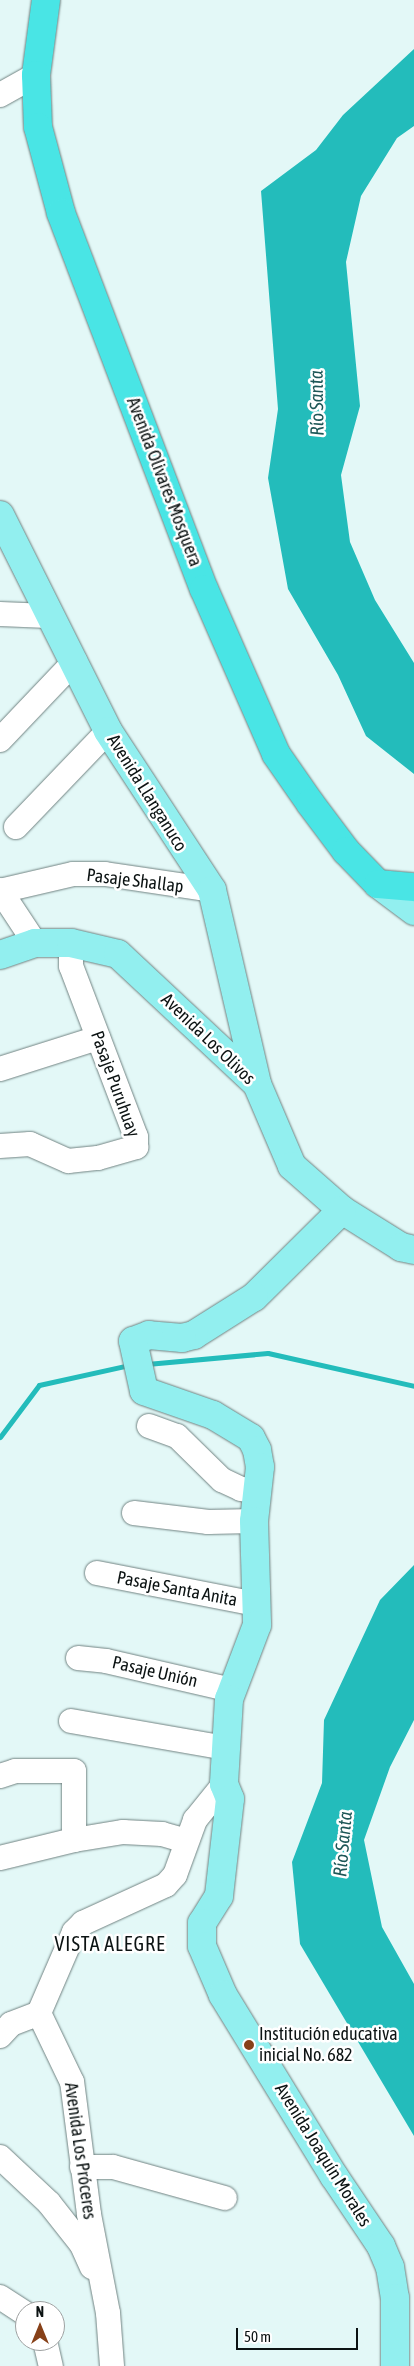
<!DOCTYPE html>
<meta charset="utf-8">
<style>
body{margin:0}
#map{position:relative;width:414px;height:2366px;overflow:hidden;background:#e3f8f7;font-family:"Asap Condensed",sans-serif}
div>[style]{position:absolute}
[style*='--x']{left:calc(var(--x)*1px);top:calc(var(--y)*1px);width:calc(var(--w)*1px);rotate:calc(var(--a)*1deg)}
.water>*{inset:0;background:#23bcbb}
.stream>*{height:5px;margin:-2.5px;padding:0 2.5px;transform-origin:2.5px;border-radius:2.5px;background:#23bcbb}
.roads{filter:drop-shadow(0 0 1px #718382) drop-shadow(0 0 1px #718382)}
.minor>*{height:24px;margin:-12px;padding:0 12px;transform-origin:12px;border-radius:12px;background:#fff}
.major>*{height:28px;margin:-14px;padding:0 14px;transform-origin:14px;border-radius:14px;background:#92efef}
.highway>*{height:28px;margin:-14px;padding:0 14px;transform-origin:14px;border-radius:14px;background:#49e5e5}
.dots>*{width:14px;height:14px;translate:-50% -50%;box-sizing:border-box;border:2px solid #fff;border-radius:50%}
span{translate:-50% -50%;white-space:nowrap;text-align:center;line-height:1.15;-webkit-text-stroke:5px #fff;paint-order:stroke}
.street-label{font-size:18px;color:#0c1313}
.poi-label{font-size:18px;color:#0c1313}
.left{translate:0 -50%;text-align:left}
.water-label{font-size:19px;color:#1d5757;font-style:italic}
.quarter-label{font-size:20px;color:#0c1313;letter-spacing:1px}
.north{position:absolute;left:15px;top:2301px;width:50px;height:50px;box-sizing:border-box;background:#fff;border:1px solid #9ea1a1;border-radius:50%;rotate:0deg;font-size:14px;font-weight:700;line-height:20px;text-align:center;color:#0c1313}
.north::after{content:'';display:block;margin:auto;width:18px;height:22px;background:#874119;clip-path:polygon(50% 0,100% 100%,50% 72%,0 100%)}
.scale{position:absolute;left:236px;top:2328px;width:122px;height:22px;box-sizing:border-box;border:2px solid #0c1313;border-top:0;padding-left:6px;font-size:15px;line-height:18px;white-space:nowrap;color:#0c1313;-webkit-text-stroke:4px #fff;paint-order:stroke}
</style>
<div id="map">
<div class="water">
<i style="clip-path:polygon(414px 49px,414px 126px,397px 138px,361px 196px,346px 262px,360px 406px,341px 475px,350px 542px,375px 600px,414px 663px,414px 774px,366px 736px,338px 675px,288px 589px,268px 478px,278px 409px,261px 191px,316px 150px,343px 115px)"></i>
<i style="clip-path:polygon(414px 1565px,414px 1720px,390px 1767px,364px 1840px,382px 1927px,414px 1984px,414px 2136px,300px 1944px,292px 1862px,322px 1783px,324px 1720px,380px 1600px)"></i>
</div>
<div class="stream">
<i style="--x:147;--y:1364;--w:121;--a:-5.2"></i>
<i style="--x:268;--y:1353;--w:150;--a:12.7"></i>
<i style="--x:0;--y:1437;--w:65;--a:-53.1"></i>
<i style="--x:39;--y:1385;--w:92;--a:-12.5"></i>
</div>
<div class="roads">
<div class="minor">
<i style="--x:0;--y:95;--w:41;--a:-29.1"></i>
<i style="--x:0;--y:614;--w:48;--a:2.4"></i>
<i style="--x:0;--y:740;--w:109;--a:-46.5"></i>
<i style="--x:16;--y:827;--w:133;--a:-46.2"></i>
<i style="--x:0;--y:890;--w:64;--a:56.6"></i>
<i style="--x:0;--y:891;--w:75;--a:-13.1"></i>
<i style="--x:73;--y:874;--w:32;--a:0"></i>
<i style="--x:105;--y:874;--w:108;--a:8.5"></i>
<i style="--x:0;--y:1069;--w:103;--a:-17.6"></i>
<i style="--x:0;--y:1146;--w:30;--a:-4"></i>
<i style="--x:30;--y:1144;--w:42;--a:24.1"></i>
<i style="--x:68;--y:1161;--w:30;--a:-6"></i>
<i style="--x:98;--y:1158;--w:40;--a:-16"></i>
<i style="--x:136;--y:1147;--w:10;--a:-90"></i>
<i style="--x:136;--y:1137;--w:183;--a:-110.8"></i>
<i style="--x:71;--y:966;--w:23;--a:-90"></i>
<i style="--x:149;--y:1426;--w:30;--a:20"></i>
<i style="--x:177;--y:1436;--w:63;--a:44.4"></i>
<i style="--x:222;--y:1480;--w:21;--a:25"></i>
<i style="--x:241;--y:1489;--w:17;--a:10"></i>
<i style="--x:134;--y:1513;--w:75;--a:6.9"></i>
<i style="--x:208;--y:1522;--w:46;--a:-1.2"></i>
<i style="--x:97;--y:1573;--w:162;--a:11"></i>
<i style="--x:78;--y:1658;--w:28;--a:6"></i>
<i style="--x:106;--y:1661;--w:129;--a:13"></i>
<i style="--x:71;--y:1721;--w:157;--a:9.9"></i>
<i style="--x:0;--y:1776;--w:16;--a:-18"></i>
<i style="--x:15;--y:1771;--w:59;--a:0"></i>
<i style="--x:74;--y:1771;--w:69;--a:90"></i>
<i style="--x:0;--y:1858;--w:76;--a:-13.7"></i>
<i style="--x:74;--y:1840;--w:50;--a:-9.3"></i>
<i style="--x:123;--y:1832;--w:39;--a:3"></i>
<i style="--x:162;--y:1834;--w:25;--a:16"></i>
<i style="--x:0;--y:2036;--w:16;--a:-47"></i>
<i style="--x:11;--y:2024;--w:30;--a:-21"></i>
<i style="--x:0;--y:2157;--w:67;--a:43.2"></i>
<i style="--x:49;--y:2203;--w:53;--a:51.8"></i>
<i style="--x:82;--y:2245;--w:24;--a:66"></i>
<i style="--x:82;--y:2167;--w:31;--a:0"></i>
<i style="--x:113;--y:2167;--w:116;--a:15.5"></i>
<i style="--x:0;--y:2297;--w:30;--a:33"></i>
<i style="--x:45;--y:2341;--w:26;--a:77"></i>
<i style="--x:112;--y:2366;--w:53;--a:-94.3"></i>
<i style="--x:108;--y:2313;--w:101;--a:-100.9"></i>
<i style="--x:89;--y:2214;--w:133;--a:-97.3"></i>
<i style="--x:72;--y:2082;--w:76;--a:-115.6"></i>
<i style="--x:39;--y:2013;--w:88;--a:-66.6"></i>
<i style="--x:74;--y:1932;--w:13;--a:-45"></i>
<i style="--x:83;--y:1923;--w:91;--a:-24.6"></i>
<i style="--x:166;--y:1885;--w:13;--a:-48"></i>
<i style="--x:175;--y:1875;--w:59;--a:-70"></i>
<i style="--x:195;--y:1820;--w:46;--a:-51.1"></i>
</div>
<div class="major">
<i style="--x:0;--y:515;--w:241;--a:63.4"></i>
<i style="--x:108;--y:731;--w:190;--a:56.8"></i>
<i style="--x:212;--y:890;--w:199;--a:76.9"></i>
<i style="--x:378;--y:884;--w:45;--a:36.9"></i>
<i style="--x:0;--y:955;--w:37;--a:-19"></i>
<i style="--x:35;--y:943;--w:36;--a:0"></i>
<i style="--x:71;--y:943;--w:48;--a:13.2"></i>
<i style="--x:118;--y:954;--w:190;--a:43.1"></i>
<i style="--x:257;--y:1084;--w:89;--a:66.9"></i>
<i style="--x:292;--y:1166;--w:67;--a:41.3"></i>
<i style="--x:342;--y:1210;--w:70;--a:32.1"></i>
<i style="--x:401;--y:1247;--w:13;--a:13"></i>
<i style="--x:342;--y:1210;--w:124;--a:135.3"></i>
<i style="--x:254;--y:1297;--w:71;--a:147.7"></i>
<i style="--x:194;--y:1335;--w:12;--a:166"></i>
<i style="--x:182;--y:1338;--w:33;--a:-175"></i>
<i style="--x:149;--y:1335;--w:17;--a:159"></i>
<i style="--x:133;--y:1341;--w:51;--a:77.6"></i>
<i style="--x:144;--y:1391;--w:73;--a:19.2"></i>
<i style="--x:213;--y:1415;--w:44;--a:31.2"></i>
<i style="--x:251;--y:1438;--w:13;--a:63"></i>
<i style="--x:257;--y:1450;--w:17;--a:80"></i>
<i style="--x:260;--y:1467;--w:54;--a:96.3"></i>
<i style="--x:254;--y:1521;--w:104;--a:88.3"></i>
<i style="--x:257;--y:1625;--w:79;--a:110.7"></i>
<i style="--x:229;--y:1699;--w:85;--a:93.4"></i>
<i style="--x:224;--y:1784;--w:16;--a:68"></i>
<i style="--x:230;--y:1799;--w:98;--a:96.5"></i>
<i style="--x:219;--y:1896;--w:32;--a:122"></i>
<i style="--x:202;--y:1923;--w:23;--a:90"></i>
<i style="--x:202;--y:1946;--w:53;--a:66.8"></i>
<i style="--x:223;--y:1995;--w:212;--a:58.5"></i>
<i style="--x:334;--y:2176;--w:84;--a:56.1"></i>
<i style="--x:381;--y:2246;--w:23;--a:67"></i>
<i style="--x:390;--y:2267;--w:31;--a:81"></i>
<i style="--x:395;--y:2298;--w:68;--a:90"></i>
</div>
<div class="highway">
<i style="--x:46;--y:0;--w:76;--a:97.6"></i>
<i style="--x:36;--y:75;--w:52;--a:87.8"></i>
<i style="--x:38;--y:127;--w:89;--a:75"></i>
<i style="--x:61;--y:213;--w:402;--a:69.2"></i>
<i style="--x:204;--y:589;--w:180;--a:66.4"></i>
<i style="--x:276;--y:754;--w:60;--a:55.2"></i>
<i style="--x:310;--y:803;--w:60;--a:53.1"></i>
<i style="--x:346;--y:851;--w:46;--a:45.9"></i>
<i style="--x:378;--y:884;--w:36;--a:5"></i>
</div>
</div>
<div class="dots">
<i style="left:249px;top:2045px;background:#874119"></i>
</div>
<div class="street-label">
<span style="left:164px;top:482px;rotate:69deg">Avenida Olivares Mosquera</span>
<span style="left:147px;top:793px;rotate:58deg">Avenida Llanganuco</span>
<span style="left:135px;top:881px;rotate:7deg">Pasaje Shallap</span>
<span style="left:208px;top:1039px;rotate:44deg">Avenida Los Olivos</span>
<span style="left:115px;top:1084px;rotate:70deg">Pasaje Puruhuay</span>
<span style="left:177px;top:1589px;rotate:11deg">Pasaje Santa Anita</span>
<span style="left:155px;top:1672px;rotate:13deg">Pasaje Unión</span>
<span style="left:80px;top:2151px;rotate:82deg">Avenida Los Próceres</span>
<span style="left:323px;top:2155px;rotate:58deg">Avenida Joaquín Morales</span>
</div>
<div class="poi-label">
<span class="left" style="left:259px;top:2045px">Institución educativa<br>inicial No. 682</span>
</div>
<div class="water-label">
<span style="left:317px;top:403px;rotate:-91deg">Río Santa</span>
<span style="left:343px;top:1844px;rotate:-85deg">Río Santa</span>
</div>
<div class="quarter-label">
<span style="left:110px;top:1943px">VISTA ALEGRE</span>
</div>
<div class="north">N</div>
<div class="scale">50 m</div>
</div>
